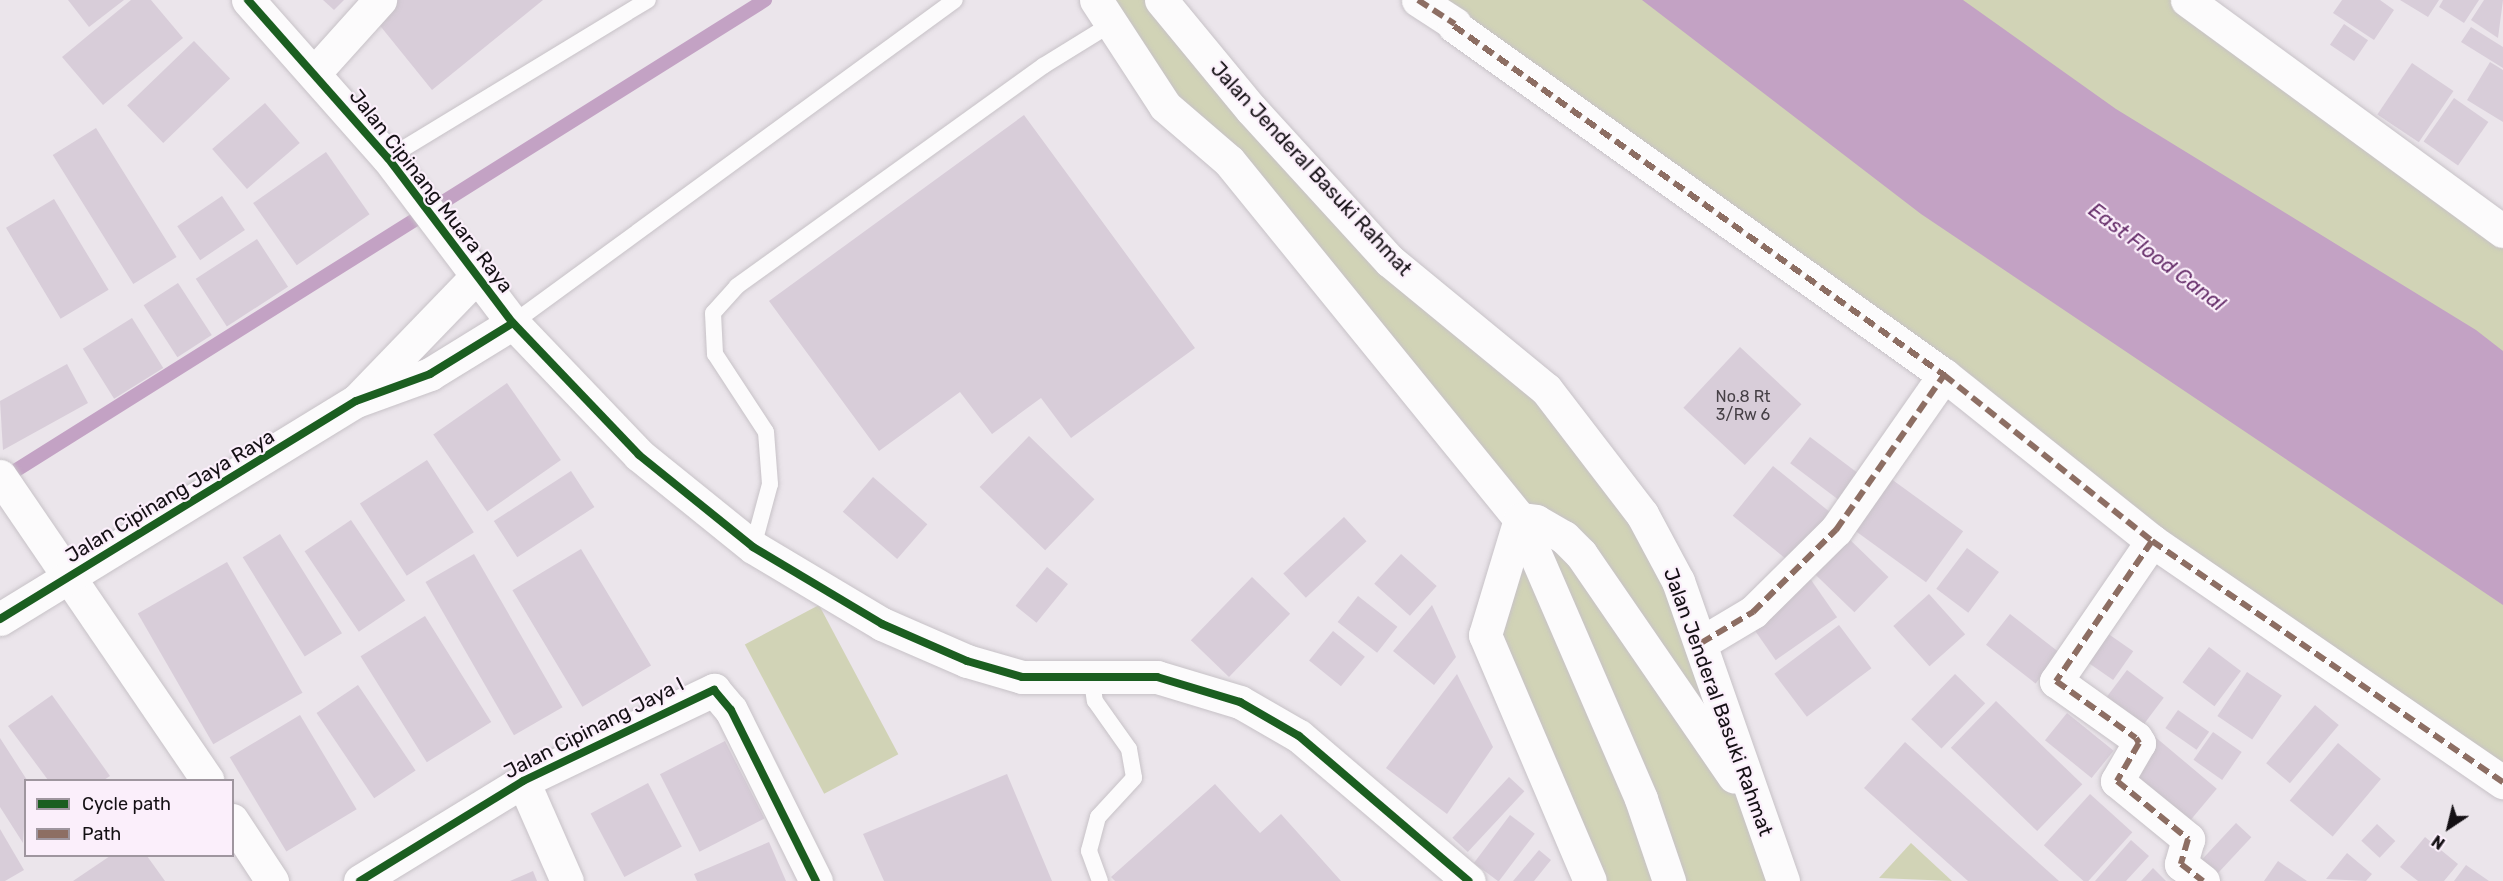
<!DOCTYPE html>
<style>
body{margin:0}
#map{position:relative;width:2503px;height:881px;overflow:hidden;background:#ebe5eb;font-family:Rubik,sans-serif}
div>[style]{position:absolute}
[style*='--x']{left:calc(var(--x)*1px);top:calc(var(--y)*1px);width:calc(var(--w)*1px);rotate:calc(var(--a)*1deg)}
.green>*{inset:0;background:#d1d3b6;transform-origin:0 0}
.water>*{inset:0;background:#c3a2c4}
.stream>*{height:14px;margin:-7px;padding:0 7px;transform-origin:7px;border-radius:7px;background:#c3a2c4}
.building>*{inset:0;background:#d8cdd9;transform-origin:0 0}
.roads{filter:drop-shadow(0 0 2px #c7c2c7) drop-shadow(0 0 2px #c7c2c7)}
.lane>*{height:16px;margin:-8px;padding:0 8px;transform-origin:8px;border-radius:8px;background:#fcfbfc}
.street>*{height:33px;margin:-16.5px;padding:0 16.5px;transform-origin:16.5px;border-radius:16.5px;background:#fcfbfc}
.secondary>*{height:33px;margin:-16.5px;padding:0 16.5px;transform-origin:16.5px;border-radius:16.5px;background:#fcfbfc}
.primary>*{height:33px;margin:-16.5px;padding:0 16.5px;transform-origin:16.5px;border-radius:16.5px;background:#fcfbfc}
.quiet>*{height:6px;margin-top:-3px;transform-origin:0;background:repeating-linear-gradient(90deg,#8d6e63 0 12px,transparent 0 18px)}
.cycleway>*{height:8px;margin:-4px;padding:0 4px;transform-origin:4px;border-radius:4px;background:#1b5e20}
span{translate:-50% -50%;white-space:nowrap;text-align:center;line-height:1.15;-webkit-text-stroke:4.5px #fbeffb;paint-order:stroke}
.number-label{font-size:16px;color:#464046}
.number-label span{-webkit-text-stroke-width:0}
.street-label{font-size:20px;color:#141014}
.water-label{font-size:21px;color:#662e6a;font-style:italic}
.legend{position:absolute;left:24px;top:779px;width:210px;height:78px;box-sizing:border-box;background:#fbeffb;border:2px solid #9f969f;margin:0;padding:8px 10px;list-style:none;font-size:18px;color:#141014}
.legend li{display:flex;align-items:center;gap:12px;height:30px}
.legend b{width:30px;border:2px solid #9f969f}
.north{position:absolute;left:2419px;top:797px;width:60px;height:60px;-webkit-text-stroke:4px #fbeffb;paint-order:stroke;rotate:215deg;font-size:16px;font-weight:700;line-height:24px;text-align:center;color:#141014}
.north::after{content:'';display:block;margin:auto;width:21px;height:27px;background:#141014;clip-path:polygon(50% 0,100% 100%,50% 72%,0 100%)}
</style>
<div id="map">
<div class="green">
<i style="clip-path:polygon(1096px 0,1161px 0,1251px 109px,1546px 389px,1642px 514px,1783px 881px,1590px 881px,1485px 635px,1520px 519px)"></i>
<i style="clip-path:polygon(1418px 0,2181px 0,2503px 231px,2503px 782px)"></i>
<i style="left:819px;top:605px;width:169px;height:84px;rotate:62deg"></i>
<i style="clip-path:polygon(1911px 843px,1952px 881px,1879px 878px)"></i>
</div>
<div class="water">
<i style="clip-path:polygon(1642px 0,1963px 0,2116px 109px,2476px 330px,2503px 351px,2503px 605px,1921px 214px)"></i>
</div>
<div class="stream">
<i style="--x:2;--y:479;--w:901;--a:-32.12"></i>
</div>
<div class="building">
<i style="clip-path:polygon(68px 0,124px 0,89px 27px)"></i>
<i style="clip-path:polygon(131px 0,151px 0,183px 38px,103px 105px,62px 57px)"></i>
<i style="clip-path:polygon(323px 0,344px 0,334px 10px)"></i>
<i style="clip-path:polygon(384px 0,543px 0,432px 90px,369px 12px)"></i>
<i style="clip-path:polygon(2342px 0,2380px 0,2394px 10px,2374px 40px,2333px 13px)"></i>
<i style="clip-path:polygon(2400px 0,2439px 0,2428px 17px)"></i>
<i style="clip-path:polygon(2443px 0,2479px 0,2464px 23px,2439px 7px)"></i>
<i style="clip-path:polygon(2484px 0,2503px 0,2498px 38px,2471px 20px)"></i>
<i style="left:2344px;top:24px;width:29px;height:25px;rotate:34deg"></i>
<i style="clip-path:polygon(2471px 27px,2503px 47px,2503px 68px,2461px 42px)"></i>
<i style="left:194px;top:41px;width:52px;height:93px;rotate:46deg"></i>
<i style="clip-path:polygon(2490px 62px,2503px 70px,2503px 122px,2467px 100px)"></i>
<i style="left:2412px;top:63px;width:50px;height:62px;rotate:34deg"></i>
<i style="left:2454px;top:98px;width:42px;height:53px;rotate:35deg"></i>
<i style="left:265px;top:103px;width:53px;height:70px;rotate:49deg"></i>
<i style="clip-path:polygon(1024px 115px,1195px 348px,1071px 438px,1041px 398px,992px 434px,960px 392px,879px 451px,769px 301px)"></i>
<i style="left:96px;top:128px;width:152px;height:51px;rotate:58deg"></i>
<i style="left:326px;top:152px;width:76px;height:89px;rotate:55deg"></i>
<i style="left:222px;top:196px;width:41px;height:54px;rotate:56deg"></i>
<i style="left:54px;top:199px;width:106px;height:56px;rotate:59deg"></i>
<i style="left:257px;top:239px;width:57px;height:73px;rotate:57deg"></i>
<i style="left:178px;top:283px;width:62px;height:41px;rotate:57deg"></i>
<i style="left:132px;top:318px;width:59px;height:58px;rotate:58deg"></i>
<i style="left:1740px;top:347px;width:84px;height:83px;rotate:43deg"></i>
<i style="clip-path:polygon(67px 364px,88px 403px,3px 450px,0 401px)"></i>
<i style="left:507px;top:383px;width:94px;height:90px;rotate:55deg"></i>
<i style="left:1029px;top:436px;width:91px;height:71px;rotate:44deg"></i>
<i style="left:1810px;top:437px;width:61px;height:33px;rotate:37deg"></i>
<i style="left:427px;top:460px;width:86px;height:80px;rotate:57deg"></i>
<i style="left:1773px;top:466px;width:79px;height:64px;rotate:39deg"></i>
<i style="left:571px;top:471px;width:43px;height:92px;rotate:57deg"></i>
<i style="left:1883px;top:473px;width:99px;height:63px;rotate:36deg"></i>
<i style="left:873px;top:477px;width:72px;height:46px;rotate:41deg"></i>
<i style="left:1344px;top:517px;width:33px;height:83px;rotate:47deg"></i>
<i style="left:351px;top:520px;width:97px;height:56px;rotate:56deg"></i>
<i style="left:280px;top:534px;width:117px;height:44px;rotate:58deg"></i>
<i style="left:1846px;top:536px;width:59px;height:49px;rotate:44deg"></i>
<i style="left:1967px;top:548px;width:40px;height:51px;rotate:37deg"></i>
<i style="left:581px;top:549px;width:136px;height:80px;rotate:59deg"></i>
<i style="left:474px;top:554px;width:177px;height:56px;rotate:60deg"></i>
<i style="left:1401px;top:554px;width:48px;height:40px;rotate:42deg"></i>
<i style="left:227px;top:562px;width:151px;height:103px;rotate:60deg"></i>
<i style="left:1047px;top:567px;width:27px;height:50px;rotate:39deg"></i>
<i style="left:1252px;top:577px;width:53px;height:88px;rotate:44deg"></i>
<i style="left:1809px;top:577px;width:49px;height:75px;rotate:55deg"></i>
<i style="left:1929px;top:594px;width:54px;height:48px;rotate:48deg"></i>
<i style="left:1358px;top:596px;width:50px;height:33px;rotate:38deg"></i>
<i style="clip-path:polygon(1432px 605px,1456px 657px,1434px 685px,1393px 651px)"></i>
<i style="left:2010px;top:614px;width:63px;height:39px;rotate:38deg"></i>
<i style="left:425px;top:616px;width:125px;height:76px;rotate:58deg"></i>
<i style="left:1839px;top:625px;width:54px;height:81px;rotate:53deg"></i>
<i style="left:1333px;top:631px;width:41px;height:38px;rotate:39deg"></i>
<i style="left:2107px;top:633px;width:32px;height:35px;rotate:35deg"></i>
<i style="left:2209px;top:647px;width:40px;height:44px;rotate:37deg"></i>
<i style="left:2127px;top:670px;width:46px;height:40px;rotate:37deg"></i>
<i style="left:2247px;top:672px;width:42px;height:53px;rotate:34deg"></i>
<i style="clip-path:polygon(1457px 674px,1493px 747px,1447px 814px,1386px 768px)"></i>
<i style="left:1955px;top:674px;width:42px;height:63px;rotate:44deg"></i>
<i style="left:358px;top:685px;width:103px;height:50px;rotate:56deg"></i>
<i style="clip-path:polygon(52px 695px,110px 776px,104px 780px,48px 780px,8px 726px)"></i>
<i style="left:1996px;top:701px;width:120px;height:65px;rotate:44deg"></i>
<i style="left:2315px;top:705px;width:31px;height:76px;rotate:40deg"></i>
<i style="left:2178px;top:710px;width:38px;height:22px;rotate:35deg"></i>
<i style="left:2067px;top:713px;width:60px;height:35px;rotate:39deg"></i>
<i style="left:300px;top:715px;width:110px;height:82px;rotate:59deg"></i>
<i style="left:2213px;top:732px;width:35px;height:34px;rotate:35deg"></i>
<i style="left:2154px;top:736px;width:82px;height:49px;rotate:40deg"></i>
<i style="clip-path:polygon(0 738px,27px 780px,23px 843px,0 807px)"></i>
<i style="left:725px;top:741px;width:87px;height:73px;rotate:63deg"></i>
<i style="clip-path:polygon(1905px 742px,2059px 881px,1968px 881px,1864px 788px)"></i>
<i style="left:2338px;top:743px;width:56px;height:75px;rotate:40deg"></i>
<i style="clip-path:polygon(1007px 774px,1052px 881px,884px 881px,863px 834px)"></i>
<i style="left:1509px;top:777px;width:21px;height:83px;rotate:43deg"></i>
<i style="left:648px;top:783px;width:72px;height:65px;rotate:62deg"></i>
<i style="clip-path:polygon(1215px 784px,1260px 833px,1281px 814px,1341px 881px,1115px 881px,1111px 877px)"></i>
<i style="left:2090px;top:794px;width:57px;height:69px;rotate:42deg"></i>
<i style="left:1510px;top:815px;width:31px;height:60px;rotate:37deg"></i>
<i style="left:2236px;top:823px;width:21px;height:54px;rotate:43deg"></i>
<i style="left:2377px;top:824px;width:25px;height:23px;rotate:43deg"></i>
<i style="clip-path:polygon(0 829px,24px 870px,5px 881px,0 881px)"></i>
<i style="clip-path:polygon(2425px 837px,2458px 864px,2444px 881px,2418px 881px,2400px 867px)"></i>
<i style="clip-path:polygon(2131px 840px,2149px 856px,2126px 881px,2095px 881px)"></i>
<i style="clip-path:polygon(769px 842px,786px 881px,697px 881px,694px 874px)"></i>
<i style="clip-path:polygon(1539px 850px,1551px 860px,1534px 881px,1513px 881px)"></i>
<i style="clip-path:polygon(2347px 853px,2372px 874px,2366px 881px,2326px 879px)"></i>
<i style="clip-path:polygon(110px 856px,147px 856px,165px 881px,73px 881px)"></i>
<i style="clip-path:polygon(2278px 861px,2307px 881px,2264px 881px)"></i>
<i style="clip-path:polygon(2466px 865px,2489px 881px,2454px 881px)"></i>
<i style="clip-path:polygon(2153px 868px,2166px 881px,2141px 881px)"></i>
<i style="clip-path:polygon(533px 871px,537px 881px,510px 881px)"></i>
</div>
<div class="roads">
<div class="lane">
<i style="--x:388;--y:158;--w:304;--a:-31.3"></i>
<i style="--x:513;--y:323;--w:547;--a:-36.16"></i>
<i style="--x:753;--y:547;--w:65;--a:-74.9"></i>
<i style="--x:770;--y:484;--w:52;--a:-94.4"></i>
<i style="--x:766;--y:432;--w:93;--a:-123.2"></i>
<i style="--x:715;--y:354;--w:41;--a:-92.8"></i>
<i style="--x:713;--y:313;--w:36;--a:-48"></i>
<i style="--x:737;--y:286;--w:377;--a:-35.7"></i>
<i style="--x:1043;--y:66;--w:80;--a:-31.7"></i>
<i style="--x:1091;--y:674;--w:27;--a:82"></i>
<i style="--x:1095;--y:701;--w:59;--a:54.7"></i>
<i style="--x:1129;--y:749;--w:29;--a:80"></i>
<i style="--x:1134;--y:778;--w:53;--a:132.7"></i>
<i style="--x:1098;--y:817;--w:35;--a:105"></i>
<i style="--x:1089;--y:851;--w:32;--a:70"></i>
</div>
<div class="street">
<i style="--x:1418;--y:0;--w:44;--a:33"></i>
<i style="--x:2187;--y:0;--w:391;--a:36.2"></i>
<i style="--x:1454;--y:26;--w:602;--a:35.46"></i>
<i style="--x:1944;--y:375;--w:266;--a:38.6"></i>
<i style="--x:2152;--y:541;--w:426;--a:34.5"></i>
<i style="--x:316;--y:71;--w:96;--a:-48"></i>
<i style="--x:0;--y:476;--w:368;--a:55.7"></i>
<i style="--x:2152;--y:541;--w:170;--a:124.4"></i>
<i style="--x:2056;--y:681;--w:98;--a:35.5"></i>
<i style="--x:2136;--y:738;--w:6;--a:59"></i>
<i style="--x:2139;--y:743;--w:44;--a:120.1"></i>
<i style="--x:2117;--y:781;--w:92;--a:39.2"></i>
<i style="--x:2188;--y:839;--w:26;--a:106"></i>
<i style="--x:2181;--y:864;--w:28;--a:38"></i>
<i style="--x:1701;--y:643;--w:61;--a:-30.8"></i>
<i style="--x:1753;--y:612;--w:117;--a:-44.7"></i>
<i style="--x:1836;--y:530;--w:189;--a:-55.1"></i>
<i style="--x:523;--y:781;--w:109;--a:66.3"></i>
<i style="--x:232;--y:820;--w:73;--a:56.7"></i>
<i style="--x:360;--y:881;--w:191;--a:-31.5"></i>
<i style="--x:523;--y:781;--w:212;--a:-25.5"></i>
<i style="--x:714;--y:690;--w:26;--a:50"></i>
<i style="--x:731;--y:710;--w:191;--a:63.6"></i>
</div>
<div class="secondary">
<i style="--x:248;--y:0;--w:211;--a:48.5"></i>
<i style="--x:388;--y:158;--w:207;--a:52.9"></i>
<i style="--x:513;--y:323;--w:182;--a:46.3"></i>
<i style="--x:639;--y:455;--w:146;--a:38.9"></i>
<i style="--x:753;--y:547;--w:150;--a:30.8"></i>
<i style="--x:882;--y:624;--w:93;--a:23.5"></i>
<i style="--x:967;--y:661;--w:57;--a:16.2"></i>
<i style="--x:1022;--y:677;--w:135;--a:0"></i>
<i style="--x:1157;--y:677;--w:87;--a:16.8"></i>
<i style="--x:1240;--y:702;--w:68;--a:30"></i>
<i style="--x:1299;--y:736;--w:223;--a:40.5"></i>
<i style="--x:358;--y:399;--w:170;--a:-46"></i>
<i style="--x:0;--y:619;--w:417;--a:-31.5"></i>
<i style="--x:356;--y:401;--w:79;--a:-20"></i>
<i style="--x:430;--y:374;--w:97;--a:-31.6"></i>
</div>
<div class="primary">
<i style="--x:1096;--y:0;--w:126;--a:56.9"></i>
<i style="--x:1165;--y:106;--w:84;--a:40.7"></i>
<i style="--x:1229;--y:161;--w:461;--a:50.9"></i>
<i style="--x:1520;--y:519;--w:305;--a:66.6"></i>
<i style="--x:1641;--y:799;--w:87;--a:71.1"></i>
<i style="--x:1161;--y:0;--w:141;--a:50.5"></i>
<i style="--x:1251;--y:109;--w:206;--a:47.6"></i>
<i style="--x:1390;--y:261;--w:202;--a:39.4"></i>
<i style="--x:1546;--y:389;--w:158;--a:52.5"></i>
<i style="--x:1642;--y:514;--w:76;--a:61.8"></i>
<i style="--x:1678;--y:581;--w:318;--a:70.7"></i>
<i style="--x:1520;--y:519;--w:121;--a:106.8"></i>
<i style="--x:1485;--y:635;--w:267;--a:66.9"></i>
<i style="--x:1520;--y:519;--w:16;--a:7"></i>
<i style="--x:1536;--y:521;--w:32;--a:30"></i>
<i style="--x:1564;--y:537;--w:24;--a:45"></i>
<i style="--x:1581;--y:554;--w:270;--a:55.5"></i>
</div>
</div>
<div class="quiet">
<i style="--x:1418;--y:0;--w:44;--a:33"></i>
<i style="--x:1454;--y:26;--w:602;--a:35.46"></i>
<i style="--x:1944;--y:375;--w:266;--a:38.6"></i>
<i style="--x:2152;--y:541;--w:426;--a:34.5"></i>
<i style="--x:2152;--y:541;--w:170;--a:124.4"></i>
<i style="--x:2056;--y:681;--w:98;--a:35.5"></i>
<i style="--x:2136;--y:738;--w:6;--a:59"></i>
<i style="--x:2139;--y:743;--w:44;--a:120.1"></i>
<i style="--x:2117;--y:781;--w:92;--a:39.2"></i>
<i style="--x:2188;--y:839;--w:26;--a:106"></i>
<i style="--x:2181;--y:864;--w:28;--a:38"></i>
<i style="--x:1701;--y:643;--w:61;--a:-30.8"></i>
<i style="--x:1753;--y:612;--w:117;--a:-44.7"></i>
<i style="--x:1836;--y:530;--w:189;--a:-55.1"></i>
</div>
<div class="cycleway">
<i style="--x:248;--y:0;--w:211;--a:48.5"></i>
<i style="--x:388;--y:158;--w:207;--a:52.9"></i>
<i style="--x:513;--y:323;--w:182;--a:46.3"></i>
<i style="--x:639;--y:455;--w:146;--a:38.9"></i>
<i style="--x:753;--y:547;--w:150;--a:30.8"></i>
<i style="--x:882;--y:624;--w:93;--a:23.5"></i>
<i style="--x:967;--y:661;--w:57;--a:16.2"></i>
<i style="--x:1022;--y:677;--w:135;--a:0"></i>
<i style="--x:1157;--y:677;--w:87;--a:16.8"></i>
<i style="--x:1240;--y:702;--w:68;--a:30"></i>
<i style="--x:1299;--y:736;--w:223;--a:40.5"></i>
<i style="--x:0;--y:619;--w:417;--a:-31.5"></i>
<i style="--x:356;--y:401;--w:79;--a:-20"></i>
<i style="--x:430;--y:374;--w:97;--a:-31.6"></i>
<i style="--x:360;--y:881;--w:191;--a:-31.5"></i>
<i style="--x:523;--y:781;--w:212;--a:-25.5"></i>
<i style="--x:714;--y:690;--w:26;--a:50"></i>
<i style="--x:731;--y:710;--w:191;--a:63.6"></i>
</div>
<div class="number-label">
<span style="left:1743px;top:406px">No.8 Rt<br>3/Rw 6</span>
</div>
<div class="street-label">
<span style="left:1311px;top:169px;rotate:47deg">Jalan Jenderal Basuki Rahmat</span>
<span style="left:431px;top:191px;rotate:52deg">Jalan Cipinang Muara Raya</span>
<span style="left:170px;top:496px;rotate:-31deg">Jalan Cipinang Jaya Raya</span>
<span style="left:1718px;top:702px;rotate:70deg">Jalan Jenderal Basuki Rahmat</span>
<span style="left:594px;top:728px;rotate:-27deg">Jalan Cipinang Jaya I</span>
</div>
<div class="water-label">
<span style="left:2157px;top:257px;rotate:37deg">East Flood Canal</span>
</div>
<ul class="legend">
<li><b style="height:8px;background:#1b5e20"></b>Cycle path</li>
<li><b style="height:8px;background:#8d6e63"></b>Path</li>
</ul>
<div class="north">N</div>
</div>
